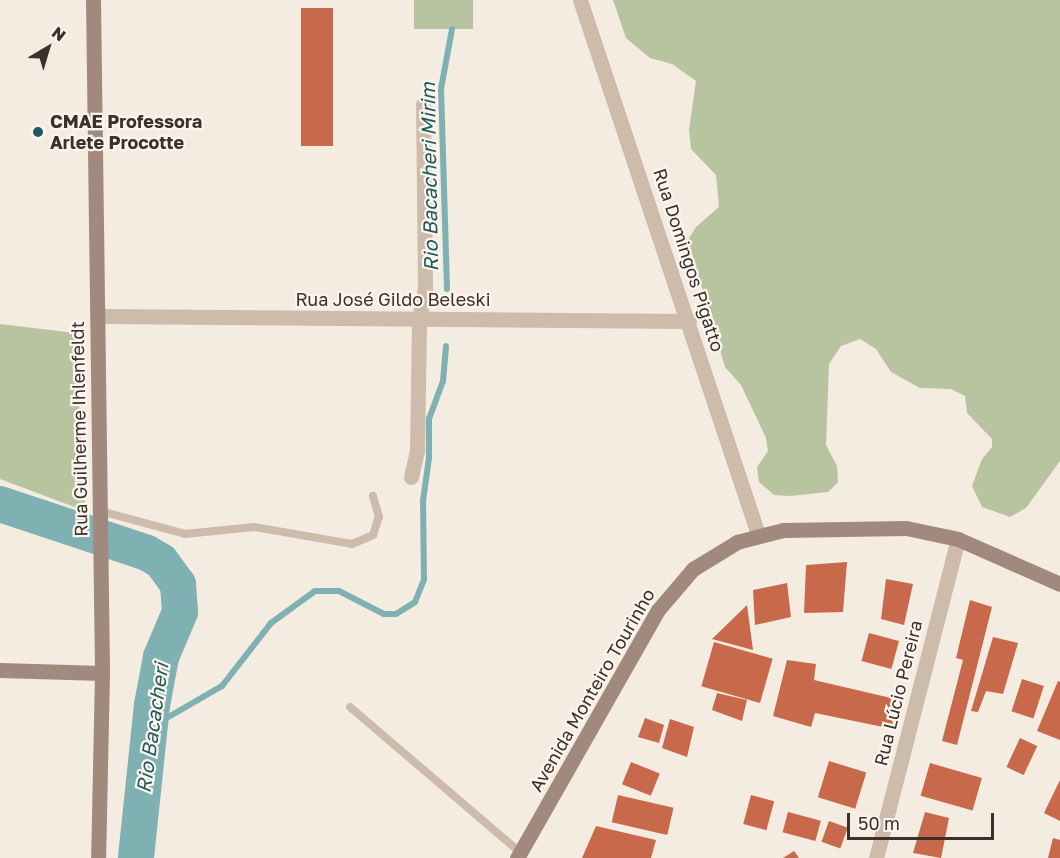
<!DOCTYPE html>
<meta charset="utf-8">
<style>
body{margin:0}
#map{position:relative;width:1060px;height:858px;overflow:hidden;background:#f4ebe1;font-family:"Golos Text",sans-serif}
div>[style]{position:absolute}
[style*='--x']{left:calc(var(--x)*1px);top:calc(var(--y)*1px);width:calc(var(--w)*1px);rotate:calc(var(--a)*1deg)}
.green>*{inset:0;background:#b8c4a0;transform-origin:0 0}
.stream>*{height:6px;margin:-3px;padding:0 3px;transform-origin:3px;border-radius:3px;background:#7fb0b2}
.river>*{height:36px;margin:-18px;padding:0 18px;transform-origin:18px;border-radius:18px;background:#7fb0b2}
.building>*{inset:0;background:#c8694b;transform-origin:0 0}
.service>*{height:8px;margin:-4px;padding:0 4px;transform-origin:4px;border-radius:4px;background:#cdbbac}
.minor>*{height:15px;margin:-7.5px;padding:0 7.5px;transform-origin:7.5px;border-radius:7.5px;background:#cdbbac}
.secondary>*{height:15px;margin:-7.5px;padding:0 7.5px;transform-origin:7.5px;border-radius:7.5px;background:#a18a7d}
.dots>*{width:16px;height:16px;translate:-50% -50%;box-sizing:border-box;border:3px solid #fbf5ee;border-radius:50%}
span{translate:-50% -50%;white-space:nowrap;text-align:center;line-height:1.15;-webkit-text-stroke:4.5px #fbf5ee;paint-order:stroke}
.poi-label{font-size:18px;color:#3b302b;font-weight:700}
.left{translate:0 -50%;text-align:left}
.street-label{font-size:18px;color:#3b302b}
.water-label{font-size:20px;color:#1f5a5e;font-style:italic}
.north{position:absolute;left:18px;top:18px;width:60px;height:60px;-webkit-text-stroke:4px #fbf5ee;paint-order:stroke;rotate:38deg;font-size:16px;font-weight:700;line-height:24px;text-align:center;color:#3b302b}
.north::after{content:'';display:block;margin:auto;width:21px;height:27px;background:#3b302b;clip-path:polygon(50% 0,100% 100%,50% 72%,0 100%)}
.scale{position:absolute;left:847px;top:813px;width:147px;height:27px;box-sizing:border-box;border:3px solid #3b302b;border-top:0;padding-left:8px;font-size:18px;line-height:21px;white-space:nowrap;color:#3b302b;-webkit-text-stroke:4px #fbf5ee;paint-order:stroke}
</style>
<div id="map">
<div class="green">
<i style="left:414px;top:0;width:59px;height:29px"></i>
<i style="clip-path:polygon(613px 0,1060px 0,1060px 461px,1026px 508px,1010px 517px,982px 507px,972px 486px,982px 459px,992px 447px,992px 439px,967px 413px,965px 396px,951px 389px,920px 388px,891px 372px,876px 349px,860px 339px,841px 346px,829px 364px,826px 445px,837px 466px,838px 482px,828px 492px,790px 496px,774px 495px,759px 482px,757px 467px,768px 451px,766px 438px,741px 385px,725px 367px,688px 240px,696px 227px,719px 207px,716px 175px,691px 149px,689px 130px,696px 81px,672px 64px,650px 58px,626px 38px)"></i>
<i style="clip-path:polygon(0 324px,75px 333px,85px 511px,0 479px)"></i>
</div>
<div class="stream">
<i style="--x:447;--y:289;--w:200;--a:-91.7"></i>
<i style="--x:441;--y:89;--w:61;--a:-79.6"></i>
<i style="--x:148;--y:737;--w:25;--a:-47"></i>
<i style="--x:165;--y:719;--w:66;--a:-30.1"></i>
<i style="--x:222;--y:686;--w:80;--a:-52.1"></i>
<i style="--x:271;--y:623;--w:54;--a:-36"></i>
<i style="--x:315;--y:591;--w:24;--a:0"></i>
<i style="--x:339;--y:591;--w:51;--a:27.1"></i>
<i style="--x:384;--y:614;--w:12;--a:0"></i>
<i style="--x:396;--y:614;--w:22;--a:-32"></i>
<i style="--x:415;--y:602;--w:24;--a:-68"></i>
<i style="--x:424;--y:580;--w:79;--a:-90.7"></i>
<i style="--x:423;--y:501;--w:43;--a:-82.1"></i>
<i style="--x:429;--y:458;--w:39;--a:-90"></i>
<i style="--x:429;--y:419;--w:40;--a:-69.8"></i>
<i style="--x:443;--y:381;--w:35;--a:-85"></i>
</div>
<div class="river">
<i style="--x:0;--y:504;--w:155;--a:18.4"></i>
<i style="--x:147;--y:553;--w:16;--a:30"></i>
<i style="--x:161;--y:561;--w:29;--a:54"></i>
<i style="--x:178;--y:584;--w:28;--a:86"></i>
<i style="--x:180;--y:612;--w:49;--a:112.9"></i>
<i style="--x:161;--y:657;--w:49;--a:100.6"></i>
<i style="--x:152;--y:705;--w:154;--a:96"></i>
</div>
<div class="building">
<i style="left:333px;top:8px;width:138px;height:32px;rotate:90deg"></i>
<i style="clip-path:polygon(847px 562px,843px 612px,804px 613px,806px 565px)"></i>
<i style="clip-path:polygon(886px 579px,913px 584px,904px 625px,881px 619px)"></i>
<i style="clip-path:polygon(787px 583px,791px 617px,755px 625px,753px 590px)"></i>
<i style="clip-path:polygon(970px 600px,992px 607px,957px 745px,942px 741px,963px 660px,956px 658px)"></i>
<i style="clip-path:polygon(747px 605px,753px 650px,712px 639px)"></i>
<i style="left:869px;top:633px;width:31px;height:29px;rotate:15deg"></i>
<i style="clip-path:polygon(993px 637px,1018px 643px,1003px 694px,986px 691px,978px 712px,971px 711px)"></i>
<i style="left:714px;top:642px;width:61px;height:46px;rotate:16deg"></i>
<i style="clip-path:polygon(787px 660px,816px 664px,814px 680px,891px 698px,893px 729px,815px 713px,811px 727px,773px 716px)"></i>
<i style="left:1022px;top:679px;width:23px;height:34px;rotate:18deg"></i>
<i style="clip-path:polygon(1058px 681px,1060px 682px,1060px 740px,1037px 731px)"></i>
<i style="clip-path:polygon(717px 693px,747px 700px,742px 721px,712px 710px)"></i>
<i style="clip-path:polygon(645px 718px,664px 725px,659px 743px,638px 737px)"></i>
<i style="clip-path:polygon(670px 719px,694px 727px,687px 757px,662px 748px)"></i>
<i style="left:1020px;top:738px;width:19px;height:32px;rotate:25deg"></i>
<i style="left:829px;top:761px;width:39px;height:38px;rotate:17deg"></i>
<i style="left:631px;top:762px;width:31px;height:24px;rotate:22deg"></i>
<i style="left:930px;top:763px;width:54px;height:34px;rotate:16deg"></i>
<i style="clip-path:polygon(1060px 780px,1060px 821px,1044px 813px)"></i>
<i style="left:618px;top:795px;width:57px;height:28px;rotate:13deg"></i>
<i style="left:751px;top:795px;width:24px;height:30px;rotate:15deg"></i>
<i style="left:788px;top:812px;width:34px;height:21px;rotate:15deg"></i>
<i style="clip-path:polygon(925px 812px,949px 818px,941px 858px,913px 853px)"></i>
<i style="left:829px;top:821px;width:20px;height:22px;rotate:20deg"></i>
<i style="clip-path:polygon(596px 826px,656px 840px,651px 858px,582px 858px)"></i>
<i style="clip-path:polygon(1053px 838px,1060px 840px,1060px 858px,1048px 858px)"></i>
<i style="clip-path:polygon(794px 851px,799px 858px,783px 858px)"></i>
</div>
<div class="service">
<i style="--x:100;--y:511;--w:88;--a:15.1"></i>
<i style="--x:185;--y:534;--w:69;--a:-5.8"></i>
<i style="--x:254;--y:527;--w:99;--a:9.8"></i>
<i style="--x:352;--y:544;--w:23;--a:-23"></i>
<i style="--x:373;--y:535;--w:19;--a:-72"></i>
<i style="--x:379;--y:517;--w:22;--a:-106"></i>
<i style="--x:350;--y:707;--w:223;--a:40.5"></i>
</div>
<div class="minor">
<i style="--x:580;--y:0;--w:563;--a:71.57"></i>
<i style="--x:97;--y:316;--w:592;--a:0.48"></i>
<i style="--x:411;--y:477;--w:28;--a:-77"></i>
<i style="--x:417;--y:450;--w:131;--a:-89.1"></i>
<i style="--x:419;--y:319;--w:32;--a:-79"></i>
<i style="--x:425;--y:288;--w:184;--a:-90.6"></i>
<i style="--x:876;--y:858;--w:329;--a:-75.6"></i>
</div>
<div class="secondary">
<i style="--x:93;--y:0;--w:673;--a:89.23"></i>
<i style="--x:102;--y:673;--w:185;--a:91.2"></i>
<i style="--x:0;--y:670;--w:102;--a:1.7"></i>
<i style="--x:517;--y:858;--w:285;--a:-60.4"></i>
<i style="--x:658;--y:610;--w:54;--a:-49.5"></i>
<i style="--x:693;--y:569;--w:52;--a:-31.5"></i>
<i style="--x:737;--y:542;--w:48;--a:-14.6"></i>
<i style="--x:783;--y:530;--w:123;--a:-0.9"></i>
<i style="--x:906;--y:528;--w:53;--a:11.9"></i>
<i style="--x:958;--y:539;--w:111;--a:23.8"></i>
</div>
<div class="dots">
<i style="left:38px;top:132px;background:#1f5a5e"></i>
</div>
<div class="poi-label">
<span class="left" style="left:50px;top:132px">CMAE Professora<br>Arlete Procotte</span>
</div>
<div class="street-label">
<span style="left:689px;top:260px;rotate:72deg">Rua Domingos Pigatto</span>
<span style="left:393px;top:299px">Rua José Gildo Beleski</span>
<span style="left:79px;top:429px;rotate:-91deg">Rua Guilherme Ihlenfeldt</span>
<span style="left:592px;top:690px;rotate:-60deg">Avenida Monteiro Tourinho</span>
<span style="left:898px;top:693px;rotate:-76deg">Rua Lúcio Pereira</span>
</div>
<div class="water-label">
<span style="left:429px;top:177px;rotate:-91deg">Rio Bacacheri Mirim</span>
<span style="left:152px;top:728px;rotate:-82deg">Rio Bacacheri</span>
</div>
<div class="north">N</div>
<div class="scale">50 m</div>
</div>
